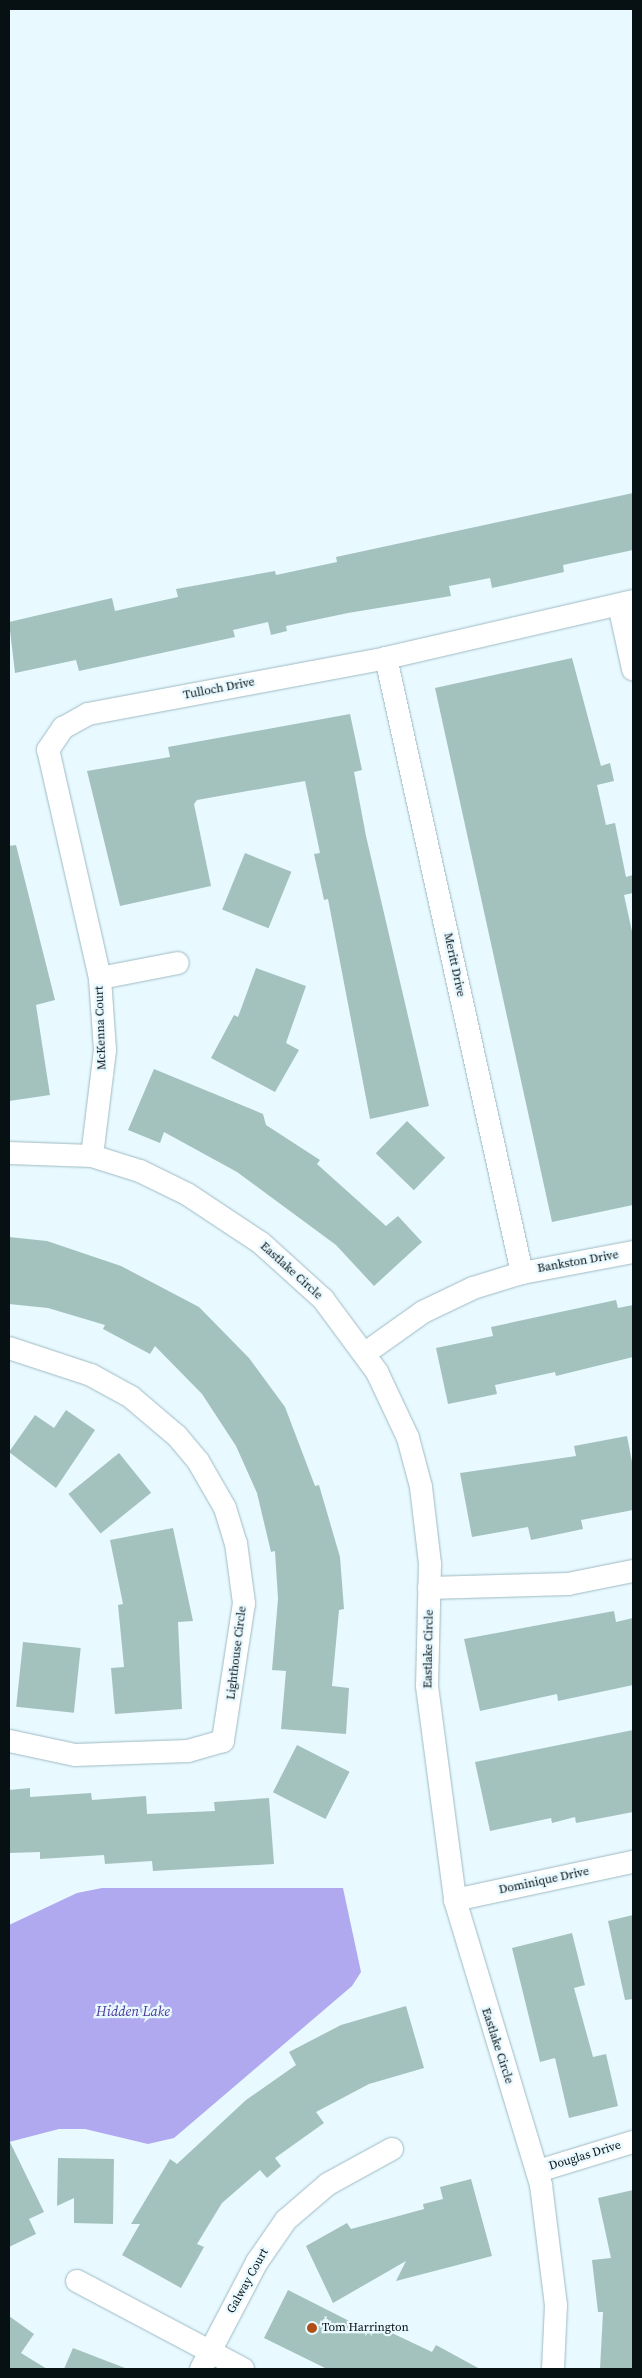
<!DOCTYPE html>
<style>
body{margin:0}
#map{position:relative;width:642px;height:2378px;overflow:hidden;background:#e8f9ff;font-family:"Source Serif 4",serif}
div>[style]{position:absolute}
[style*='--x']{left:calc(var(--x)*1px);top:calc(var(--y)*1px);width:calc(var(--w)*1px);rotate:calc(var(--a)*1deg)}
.water>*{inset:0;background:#b0a9f0}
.building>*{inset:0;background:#a4c2bd;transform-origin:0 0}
.roads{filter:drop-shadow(0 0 1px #9ebac2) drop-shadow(0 0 1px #9ebac2)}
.street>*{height:22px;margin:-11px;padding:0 11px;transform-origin:11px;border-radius:11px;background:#fff}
.dots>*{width:14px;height:14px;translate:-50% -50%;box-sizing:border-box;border:2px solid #e8f9ff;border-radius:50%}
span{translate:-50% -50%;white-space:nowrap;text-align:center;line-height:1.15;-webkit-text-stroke:4.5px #e8f9ff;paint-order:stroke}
.street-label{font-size:12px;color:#071013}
.poi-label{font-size:12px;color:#071013}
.left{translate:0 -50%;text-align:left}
.water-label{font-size:14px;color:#4d369b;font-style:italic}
.frame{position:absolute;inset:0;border:10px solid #071013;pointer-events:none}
</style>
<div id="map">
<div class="water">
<i style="clip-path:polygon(102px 1888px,343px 1888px,361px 1972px,352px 1986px,174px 2138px,148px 2144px,85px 2129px,59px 2129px,9px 2142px,9px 1925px,77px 1893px)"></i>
</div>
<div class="building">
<i style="clip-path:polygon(633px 493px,633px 550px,563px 565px,564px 572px,492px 588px,490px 578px,449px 586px,451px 596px,348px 613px,286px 626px,287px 631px,271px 635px,268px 622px,233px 630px,235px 637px,79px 671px,76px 660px,15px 673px,9px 622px,112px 598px,115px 611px,178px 597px,176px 589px,275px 571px,276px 575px,337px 562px,336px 557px)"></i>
<i style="clip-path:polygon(572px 658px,601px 766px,610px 763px,614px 781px,597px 785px,606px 825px,615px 823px,626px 877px,633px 875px,633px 893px,624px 895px,633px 936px,633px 1205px,552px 1222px,435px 688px)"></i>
<i style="clip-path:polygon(350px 714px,362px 770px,354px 772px,366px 836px,429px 1106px,370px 1119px,328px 899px,324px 900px,314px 854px,320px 853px,305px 781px,197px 800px,194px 804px,211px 886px,120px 906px,87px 771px,170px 757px,168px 747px)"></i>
<i style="clip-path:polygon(16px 845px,55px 1000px,36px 1005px,50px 1095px,9px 1101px,9px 846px)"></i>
<i style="left:245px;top:853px;width:50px;height:61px;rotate:22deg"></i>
<i style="clip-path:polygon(256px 968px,306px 986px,286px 1043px,299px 1050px,275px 1092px,211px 1058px,234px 1015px,238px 1017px)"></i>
<i style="clip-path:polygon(154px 1069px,263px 1114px,266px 1125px,320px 1160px,317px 1164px,386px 1226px,398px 1216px,422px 1242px,374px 1286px,336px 1245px,237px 1172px,164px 1132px,160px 1143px,128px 1130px)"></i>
<i style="left:407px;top:1121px;width:53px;height:45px;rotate:44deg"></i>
<i style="clip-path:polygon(9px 1237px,47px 1241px,121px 1266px,199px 1307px,249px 1358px,285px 1407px,315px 1486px,319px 1485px,340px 1557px,344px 1609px,339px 1610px,332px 1686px,349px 1688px,346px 1734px,281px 1729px,286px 1671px,272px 1670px,278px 1599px,275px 1551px,271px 1552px,257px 1493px,236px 1446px,202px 1394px,155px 1346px,150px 1354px,103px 1329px,105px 1325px,48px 1308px,9px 1304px)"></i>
<i style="clip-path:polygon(616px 1300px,618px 1308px,633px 1305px,633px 1357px,556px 1376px,555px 1372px,495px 1385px,497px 1394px,448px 1404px,436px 1348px,493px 1336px,491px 1327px)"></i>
<i style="clip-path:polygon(66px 1410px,95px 1430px,56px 1488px,9px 1452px,35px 1415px,54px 1428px)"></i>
<i style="clip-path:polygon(627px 1436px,633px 1467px,633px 1510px,581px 1520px,583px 1529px,531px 1540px,528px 1527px,472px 1537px,460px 1473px,576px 1456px,574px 1446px)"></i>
<i style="left:119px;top:1453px;width:51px;height:65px;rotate:51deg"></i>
<i style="clip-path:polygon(173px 1528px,193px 1621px,178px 1622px,182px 1709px,115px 1714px,111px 1668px,124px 1667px,118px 1605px,123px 1604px,110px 1540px)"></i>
<i style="clip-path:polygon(614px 1611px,616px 1622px,633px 1618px,633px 1685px,558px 1701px,557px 1694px,480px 1711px,464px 1639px)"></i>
<i style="left:23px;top:1642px;width:58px;height:65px;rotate:6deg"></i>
<i style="clip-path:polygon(633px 1730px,633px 1812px,576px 1823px,575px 1817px,552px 1823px,551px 1818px,490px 1831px,475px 1762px)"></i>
<i style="left:297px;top:1745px;width:59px;height:53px;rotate:27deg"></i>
<i style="clip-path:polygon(30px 1788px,30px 1797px,91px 1793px,92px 1800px,146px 1796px,147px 1814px,215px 1811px,214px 1802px,269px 1798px,274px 1864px,153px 1871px,152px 1861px,105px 1864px,104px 1855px,40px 1859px,40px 1852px,9px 1853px,9px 1790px)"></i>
<i style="clip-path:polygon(633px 1915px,633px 1999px,625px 2000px,608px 1921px)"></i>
<i style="clip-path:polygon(572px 1933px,585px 1985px,574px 1988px,593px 2057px,606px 2054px,618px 2106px,569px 2118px,555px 2058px,540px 2062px,512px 1948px)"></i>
<i style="clip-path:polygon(406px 2006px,424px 2068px,369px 2084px,316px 2112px,324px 2123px,275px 2158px,281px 2166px,267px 2178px,260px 2170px,222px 2203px,197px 2244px,204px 2247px,181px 2288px,122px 2255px,140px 2224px,131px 2224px,170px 2159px,177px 2164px,246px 2100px,296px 2065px,289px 2052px,341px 2025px)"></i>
<i style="clip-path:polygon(9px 2140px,44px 2212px,29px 2219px,36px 2234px,9px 2247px)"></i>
<i style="clip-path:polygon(58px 2158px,114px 2159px,113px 2224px,74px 2223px,74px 2198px,57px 2206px)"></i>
<i style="clip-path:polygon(471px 2179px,492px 2256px,396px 2281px,406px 2261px,333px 2303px,306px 2246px,347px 2223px,351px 2229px,424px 2209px,423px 2204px,443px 2199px,440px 2187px)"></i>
<i style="clip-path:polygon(633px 2190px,633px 2369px,600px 2369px,603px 2312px,598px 2312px,592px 2260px,611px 2258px,598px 2198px)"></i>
<i style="clip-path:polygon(288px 2290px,371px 2332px,375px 2325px,432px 2352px,436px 2345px,480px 2369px,327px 2369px,264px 2338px)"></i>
<i style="clip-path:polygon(9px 2316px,34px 2334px,21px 2353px,47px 2369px,9px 2369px)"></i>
<i style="clip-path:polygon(73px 2348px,125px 2368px,124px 2369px,64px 2369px)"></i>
</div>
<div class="roads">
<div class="street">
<i style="--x:619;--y:605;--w:66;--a:77.7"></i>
<i style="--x:386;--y:658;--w:630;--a:77.53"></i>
<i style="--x:100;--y:978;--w:79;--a:-10.9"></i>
<i style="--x:9;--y:1153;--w:83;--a:2.1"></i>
<i style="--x:92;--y:1156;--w:50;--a:17.4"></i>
<i style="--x:140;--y:1171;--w:52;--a:26.1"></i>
<i style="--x:187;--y:1194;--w:89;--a:33.5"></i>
<i style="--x:261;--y:1243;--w:84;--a:42.1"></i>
<i style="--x:323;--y:1299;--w:91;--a:53.5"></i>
<i style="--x:377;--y:1372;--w:73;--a:64.8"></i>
<i style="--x:408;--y:1438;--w:51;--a:75.1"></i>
<i style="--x:421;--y:1487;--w:78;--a:83.3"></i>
<i style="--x:430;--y:1564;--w:122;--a:91.4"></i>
<i style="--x:427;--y:1686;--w:216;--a:82.5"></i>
<i style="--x:455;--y:1900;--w:298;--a:73.2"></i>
<i style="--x:541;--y:2185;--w:121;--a:82.9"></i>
<i style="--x:556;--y:2305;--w:64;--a:92.7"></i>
<i style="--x:92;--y:1156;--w:107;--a:-83"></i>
<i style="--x:105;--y:1050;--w:72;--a:-94"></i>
<i style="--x:100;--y:978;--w:234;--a:-102.8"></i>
<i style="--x:48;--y:750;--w:27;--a:-56"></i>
<i style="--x:63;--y:728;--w:29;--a:-29"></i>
<i style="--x:88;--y:714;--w:303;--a:-10.6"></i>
<i style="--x:386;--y:658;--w:253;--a:-13"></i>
<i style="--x:9;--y:1348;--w:86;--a:18.2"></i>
<i style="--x:91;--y:1375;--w:46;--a:28.8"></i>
<i style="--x:131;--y:1397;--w:60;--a:40.3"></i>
<i style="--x:177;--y:1436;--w:33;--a:50"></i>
<i style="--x:198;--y:1461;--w:54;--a:60.1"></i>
<i style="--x:225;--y:1508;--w:37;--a:73"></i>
<i style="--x:236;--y:1543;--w:61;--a:82.4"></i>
<i style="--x:244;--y:1603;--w:140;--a:98.7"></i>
<i style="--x:223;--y:1741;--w:36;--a:164"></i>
<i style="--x:188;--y:1751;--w:113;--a:178"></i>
<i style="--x:75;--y:1755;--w:67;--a:-168"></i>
<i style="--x:364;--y:1354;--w:72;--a:-35.4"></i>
<i style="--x:423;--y:1312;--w:55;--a:-25.6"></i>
<i style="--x:473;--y:1288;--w:51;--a:-17"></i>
<i style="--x:522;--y:1273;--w:113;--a:-10.7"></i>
<i style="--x:429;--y:1588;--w:139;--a:-1.6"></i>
<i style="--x:568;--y:1584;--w:66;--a:-11.3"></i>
<i style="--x:455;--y:1900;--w:182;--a:-12.1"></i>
<i style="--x:538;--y:2171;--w:99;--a:-17"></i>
<i style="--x:77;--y:2281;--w:188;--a:27.9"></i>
<i style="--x:201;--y:2369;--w:121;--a:-62.4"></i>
<i style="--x:257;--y:2262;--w:51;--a:-55.4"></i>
<i style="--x:286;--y:2220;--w:55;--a:-40.6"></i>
<i style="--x:328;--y:2184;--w:73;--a:-28.7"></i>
</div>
</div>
<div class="dots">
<i style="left:312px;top:2328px;background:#b14e17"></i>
</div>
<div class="street-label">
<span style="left:219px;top:689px;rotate:-11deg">Tulloch Drive</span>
<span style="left:454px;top:965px;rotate:78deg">Meritt Drive</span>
<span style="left:101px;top:1028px;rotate:-92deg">McKenna Court</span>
<span style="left:578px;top:1262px;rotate:-10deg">Bankston Drive</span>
<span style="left:291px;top:1271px;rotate:42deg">Eastlake Circle</span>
<span style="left:429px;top:1649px;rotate:-89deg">Eastlake Circle</span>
<span style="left:237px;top:1653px;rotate:-83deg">Lighthouse Circle</span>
<span style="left:544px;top:1881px;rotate:-12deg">Dominique Drive</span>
<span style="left:497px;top:2046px;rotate:72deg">Eastlake Circle</span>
<span style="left:585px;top:2156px;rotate:-17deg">Douglas Drive</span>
<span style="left:248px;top:2281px;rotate:-61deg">Galway Court</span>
</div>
<div class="poi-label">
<span class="left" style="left:322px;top:2328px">Tom Harrington</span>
</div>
<div class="water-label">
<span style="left:133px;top:2011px">Hidden Lake</span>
</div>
<div class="frame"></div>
</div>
